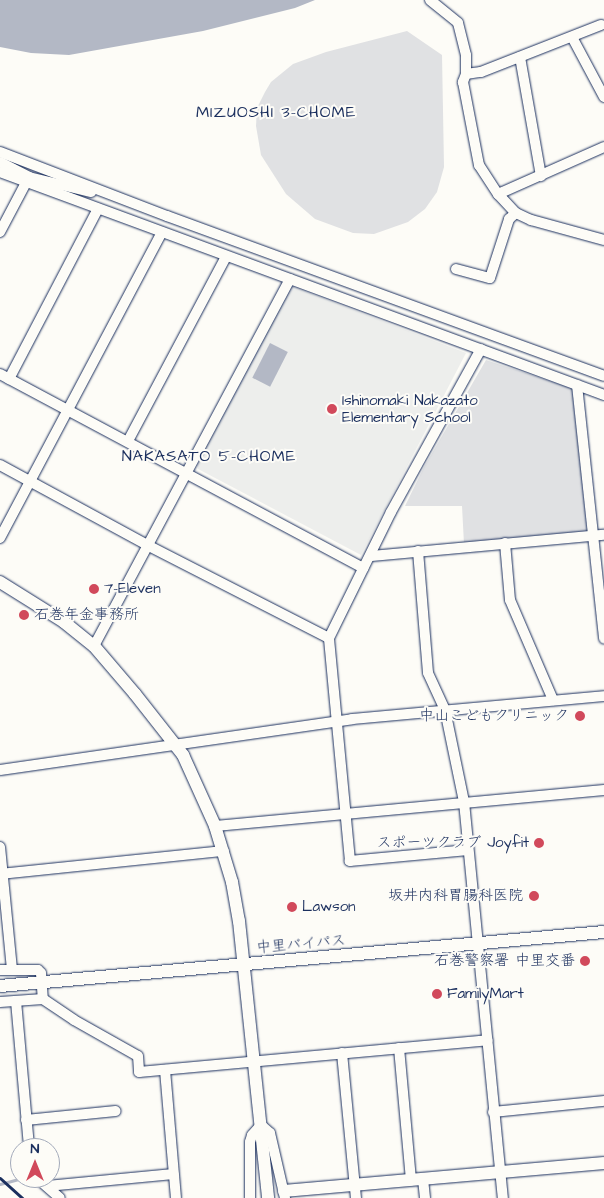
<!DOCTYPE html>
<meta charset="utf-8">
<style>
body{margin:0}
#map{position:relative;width:604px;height:1198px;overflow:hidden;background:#fdfcf7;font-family:"Architects Daughter","Klee One",sans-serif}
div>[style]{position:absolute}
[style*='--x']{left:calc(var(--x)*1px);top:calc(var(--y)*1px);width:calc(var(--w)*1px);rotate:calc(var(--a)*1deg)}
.built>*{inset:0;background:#edeeec}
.green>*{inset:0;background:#e0e1e3}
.water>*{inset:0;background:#b3b8c5;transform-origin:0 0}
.stream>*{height:3px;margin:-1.5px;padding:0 1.5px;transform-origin:1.5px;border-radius:1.5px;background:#b3b8c5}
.roads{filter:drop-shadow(0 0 1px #1b2f5e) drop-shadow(0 0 1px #1b2f5e)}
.minor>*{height:10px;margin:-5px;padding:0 5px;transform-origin:5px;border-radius:5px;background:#fdfcf7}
.tertiary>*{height:12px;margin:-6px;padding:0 6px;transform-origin:6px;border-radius:6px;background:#fdfcf7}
.rail>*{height:3px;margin:-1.5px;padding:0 1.5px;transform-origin:1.5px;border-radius:1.5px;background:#1b2f5e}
.dots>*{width:14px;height:14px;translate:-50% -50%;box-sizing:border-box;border:2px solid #fdfcf7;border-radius:50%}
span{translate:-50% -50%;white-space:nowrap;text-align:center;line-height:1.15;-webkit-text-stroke:4px #fdfcf7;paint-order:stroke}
.poi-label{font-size:15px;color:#1b2f5e}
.left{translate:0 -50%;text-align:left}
.right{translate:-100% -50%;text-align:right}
.street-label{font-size:15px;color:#1b2f5e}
.neighbourhood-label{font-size:16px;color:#1b2f5e;letter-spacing:1px}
.north{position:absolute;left:10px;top:1138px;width:50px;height:50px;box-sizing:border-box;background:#fdfcf7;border:1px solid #a3aaba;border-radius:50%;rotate:0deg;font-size:14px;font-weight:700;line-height:20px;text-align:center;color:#1b2f5e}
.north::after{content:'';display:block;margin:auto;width:18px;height:22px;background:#d1495b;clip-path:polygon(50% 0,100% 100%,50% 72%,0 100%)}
</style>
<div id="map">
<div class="built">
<i style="clip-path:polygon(291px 286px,466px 353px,361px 555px,198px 469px,197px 465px)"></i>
</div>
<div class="green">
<i style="clip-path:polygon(407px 31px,442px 55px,444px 167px,437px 192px,425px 209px,408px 222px,374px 234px,353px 233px,315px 219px,286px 194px,261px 155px,256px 126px,257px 108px,265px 92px,271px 82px,293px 64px,326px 52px)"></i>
<i style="clip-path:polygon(486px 360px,574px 389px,589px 531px,464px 544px,462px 506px,405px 506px,424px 467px)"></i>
</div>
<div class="water">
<i style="clip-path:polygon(0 0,315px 0,295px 8px,203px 31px,69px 55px,31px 53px,0 47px)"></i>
<i style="left:270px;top:343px;width:20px;height:39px;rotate:27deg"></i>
</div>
<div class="stream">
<i style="--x:0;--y:1184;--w:24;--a:-15"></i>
</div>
<div class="roads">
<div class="minor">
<i style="--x:430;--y:0;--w:36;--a:39"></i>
<i style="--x:458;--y:23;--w:33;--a:76"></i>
<i style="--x:466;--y:55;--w:19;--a:90"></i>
<i style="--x:466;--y:74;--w:9;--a:111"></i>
<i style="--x:463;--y:82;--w:85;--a:79.1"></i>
<i style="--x:479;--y:165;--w:35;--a:57"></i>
<i style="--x:498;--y:194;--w:26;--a:47"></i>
<i style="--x:516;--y:213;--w:17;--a:25"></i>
<i style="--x:531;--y:220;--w:76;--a:15.3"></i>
<i style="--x:572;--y:37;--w:68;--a:61.9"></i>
<i style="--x:520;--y:57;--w:121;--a:80"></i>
<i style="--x:466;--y:74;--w:15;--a:-8"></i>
<i style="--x:481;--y:72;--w:129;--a:-21.4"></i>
<i style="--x:0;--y:152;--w:179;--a:21"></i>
<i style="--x:167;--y:216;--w:465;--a:20.1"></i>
<i style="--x:0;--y:162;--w:33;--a:27"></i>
<i style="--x:29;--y:177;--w:64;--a:13.6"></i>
<i style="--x:0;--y:172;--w:644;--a:20.26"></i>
<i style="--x:498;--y:194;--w:116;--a:-23.9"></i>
<i style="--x:0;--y:232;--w:62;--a:-62.2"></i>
<i style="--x:456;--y:269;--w:35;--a:15"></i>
<i style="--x:490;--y:278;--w:62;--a:-72.1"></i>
<i style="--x:509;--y:219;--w:9;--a:-41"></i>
<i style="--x:0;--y:374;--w:412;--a:28.1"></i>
<i style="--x:9;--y:379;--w:192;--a:-62.4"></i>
<i style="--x:577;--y:385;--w:255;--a:83.9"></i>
<i style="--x:128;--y:441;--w:208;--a:-62"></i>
<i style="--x:0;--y:465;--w:170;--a:28.5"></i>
<i style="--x:149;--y:546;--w:202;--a:27.1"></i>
<i style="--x:0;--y:538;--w:346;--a:-62.1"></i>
<i style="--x:505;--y:543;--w:57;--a:85"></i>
<i style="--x:510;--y:600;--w:109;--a:66.7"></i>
<i style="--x:418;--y:551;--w:122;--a:85.3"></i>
<i style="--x:428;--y:673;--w:41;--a:65.3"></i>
<i style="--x:445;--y:710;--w:94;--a:78.3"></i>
<i style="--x:464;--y:802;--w:398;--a:84.4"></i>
<i style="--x:371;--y:556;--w:234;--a:-5.2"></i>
<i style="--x:94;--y:646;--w:416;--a:-61.9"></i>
<i style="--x:0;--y:770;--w:356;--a:-8.2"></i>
<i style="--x:352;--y:719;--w:253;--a:-5.2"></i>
<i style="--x:215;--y:826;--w:391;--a:-5.3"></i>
<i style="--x:0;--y:847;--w:123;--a:84.4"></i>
<i style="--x:468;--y:850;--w:119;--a:174.7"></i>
<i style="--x:350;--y:861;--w:224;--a:-95.4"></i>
<i style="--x:329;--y:638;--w:140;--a:-63.8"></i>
<i style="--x:391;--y:512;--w:186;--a:-61.1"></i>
<i style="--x:0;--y:874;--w:225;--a:-5.9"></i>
<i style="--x:0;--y:970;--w:38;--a:0"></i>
<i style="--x:38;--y:970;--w:4;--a:45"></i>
<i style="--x:41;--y:973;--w:26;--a:86"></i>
<i style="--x:16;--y:1001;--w:148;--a:84.9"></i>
<i style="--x:0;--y:1002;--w:43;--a:-4"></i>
<i style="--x:43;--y:999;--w:37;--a:34"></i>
<i style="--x:74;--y:1020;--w:73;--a:29.4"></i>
<i style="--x:138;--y:1056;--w:16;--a:86"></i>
<i style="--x:139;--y:1072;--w:350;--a:-5.2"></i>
<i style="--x:399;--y:1048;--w:133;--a:84.8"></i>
<i style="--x:342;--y:1053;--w:146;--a:84.5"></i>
<i style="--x:165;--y:1070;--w:128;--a:85.1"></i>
<i style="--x:493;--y:1112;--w:112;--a:-5.7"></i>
<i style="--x:26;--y:1120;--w:90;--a:-5.7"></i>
<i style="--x:37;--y:1178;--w:30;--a:41"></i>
<i style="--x:423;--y:1179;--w:19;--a:84"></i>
<i style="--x:47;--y:1186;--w:127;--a:-5.4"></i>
<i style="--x:250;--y:1198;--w:56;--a:-90"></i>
<i style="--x:250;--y:1142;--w:7;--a:-74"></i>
<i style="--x:252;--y:1135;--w:13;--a:-48"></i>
<i style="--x:261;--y:1125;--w:12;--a:42"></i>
<i style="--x:270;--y:1133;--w:67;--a:77"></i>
</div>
<div class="tertiary">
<i style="--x:0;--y:582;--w:75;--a:32"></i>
<i style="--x:64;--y:622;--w:38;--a:39"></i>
<i style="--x:94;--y:646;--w:63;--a:49.5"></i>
<i style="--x:135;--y:694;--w:78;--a:51.8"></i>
<i style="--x:183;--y:755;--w:78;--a:65.7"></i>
<i style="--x:215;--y:826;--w:59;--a:73.1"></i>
<i style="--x:232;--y:882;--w:40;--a:80"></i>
<i style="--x:239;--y:921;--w:279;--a:84"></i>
<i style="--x:0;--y:986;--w:606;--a:-5.11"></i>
<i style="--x:284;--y:1191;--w:321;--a:-5"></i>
</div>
</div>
<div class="rail">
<i style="--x:0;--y:1178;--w:30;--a:42"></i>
</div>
<div class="dots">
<i style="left:332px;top:409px;background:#d1495b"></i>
<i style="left:94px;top:589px;background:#d1495b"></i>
<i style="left:24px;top:615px;background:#d1495b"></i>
<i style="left:580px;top:716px;background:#d1495b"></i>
<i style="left:539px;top:843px;background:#d1495b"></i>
<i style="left:534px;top:896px;background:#d1495b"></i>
<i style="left:292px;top:907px;background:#d1495b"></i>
<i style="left:585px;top:961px;background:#d1495b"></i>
<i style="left:437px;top:994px;background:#d1495b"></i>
</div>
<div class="poi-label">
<span class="left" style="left:342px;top:409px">Ishinomaki Nakazato<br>Elementary School</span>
<span class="left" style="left:104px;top:589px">7-Eleven</span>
<span class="left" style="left:34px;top:615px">石巻年金事務所</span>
<span class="right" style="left:569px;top:716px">中山こどもクリニック</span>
<span class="right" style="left:529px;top:843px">スポーツクラブ Joyfit</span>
<span class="right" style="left:523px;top:896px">坂井内科胃腸科医院</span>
<span class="left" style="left:302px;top:907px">Lawson</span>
<span class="right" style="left:575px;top:961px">石巻警察署 中里交番</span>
<span class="left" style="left:447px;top:994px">FamilyMart</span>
</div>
<div class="street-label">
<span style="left:301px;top:944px;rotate:-5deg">中里バイパス</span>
</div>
<div class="neighbourhood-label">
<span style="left:276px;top:112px">MIZUOSHI 3-CHOME</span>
<span style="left:209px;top:456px">NAKASATO 5-CHOME</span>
</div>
<div class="north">N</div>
</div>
